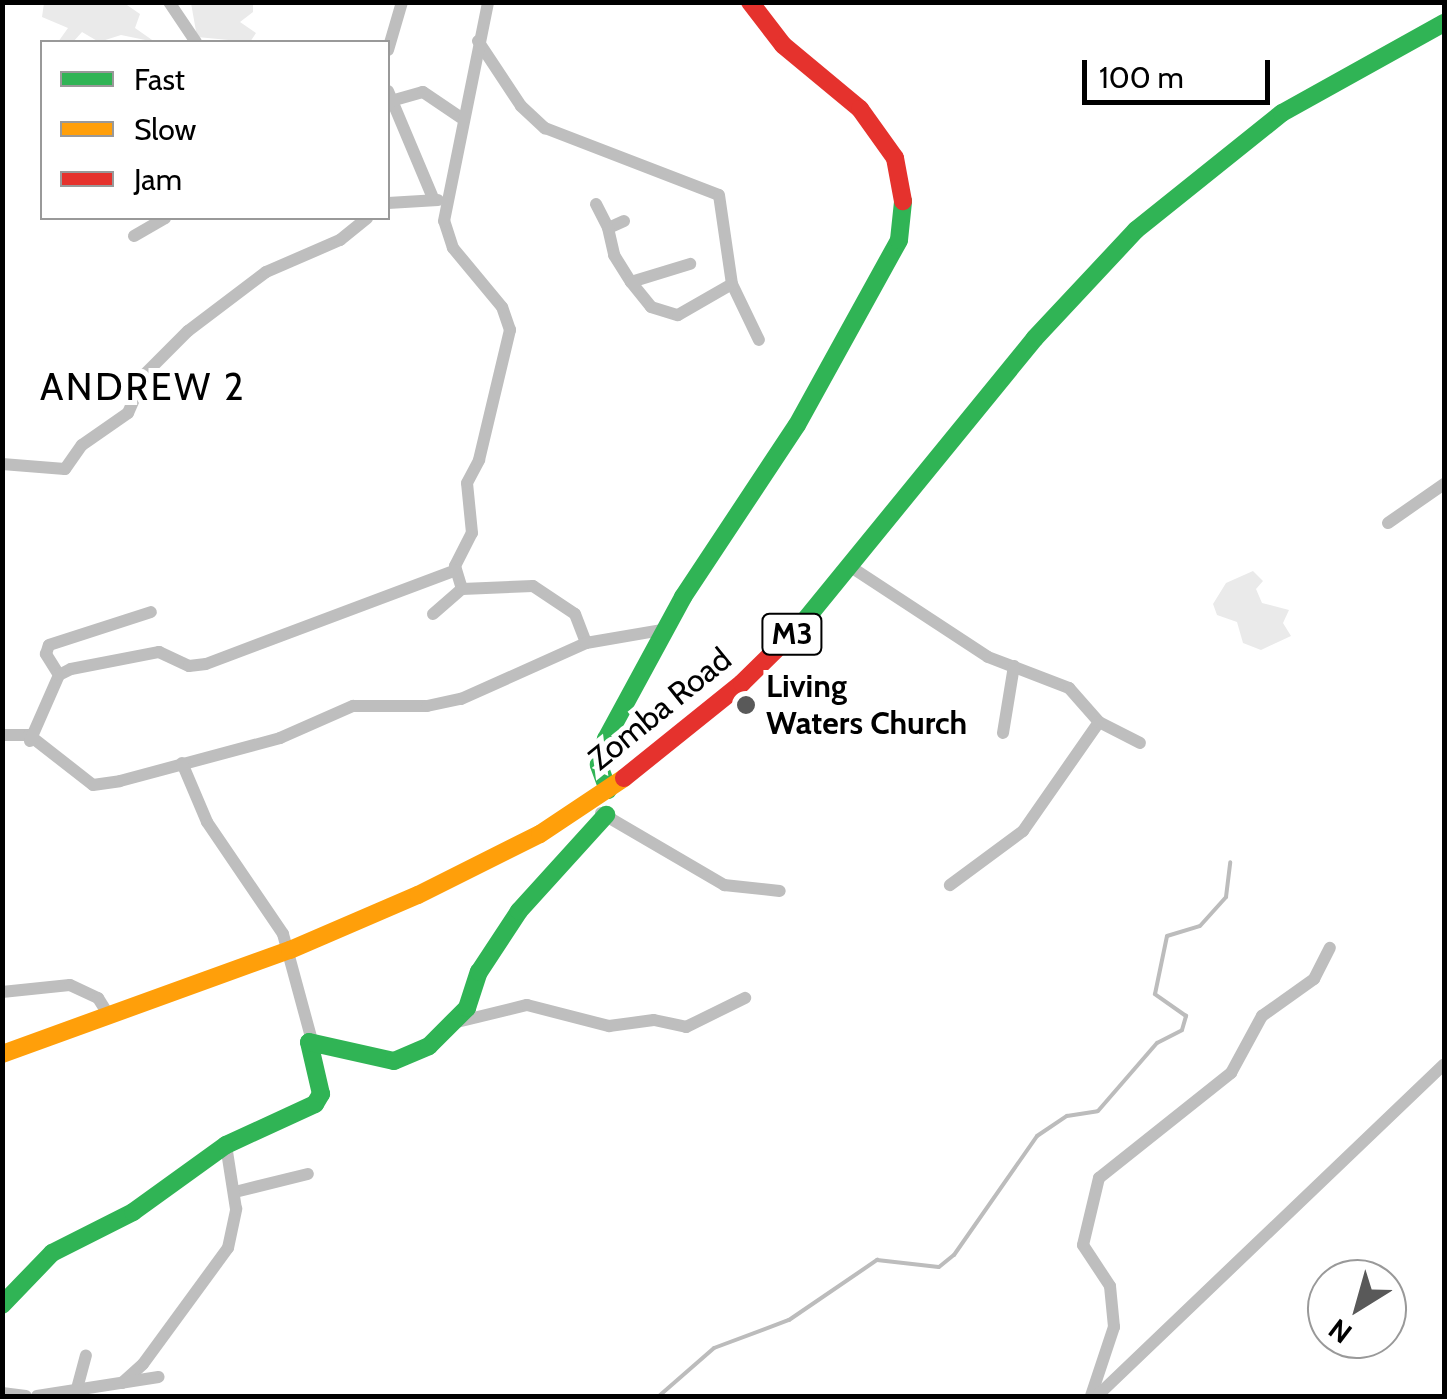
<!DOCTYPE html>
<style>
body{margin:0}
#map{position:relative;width:1447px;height:1399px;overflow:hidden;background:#fff;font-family:Cabin,sans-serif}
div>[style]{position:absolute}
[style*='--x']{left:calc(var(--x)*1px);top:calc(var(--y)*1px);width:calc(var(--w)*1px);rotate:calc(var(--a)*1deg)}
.green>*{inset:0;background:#eaeaea}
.stream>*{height:4px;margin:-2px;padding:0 2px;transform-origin:2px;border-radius:2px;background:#bcbcbc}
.street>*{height:12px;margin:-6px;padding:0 6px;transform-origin:6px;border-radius:6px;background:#bebebe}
.fast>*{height:18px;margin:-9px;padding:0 9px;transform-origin:9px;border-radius:9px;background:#30b455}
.slow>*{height:18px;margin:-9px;padding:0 9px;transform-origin:9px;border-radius:9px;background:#ff9f0a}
.jam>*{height:18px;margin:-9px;padding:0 9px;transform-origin:9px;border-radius:9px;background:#e5322d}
.dots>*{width:28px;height:28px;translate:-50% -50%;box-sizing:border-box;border:5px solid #fff;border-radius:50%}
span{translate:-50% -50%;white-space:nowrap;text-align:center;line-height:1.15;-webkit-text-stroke:10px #fff;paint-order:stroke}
.shield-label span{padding:2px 8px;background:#fff;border:2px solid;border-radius:8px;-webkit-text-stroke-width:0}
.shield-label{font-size:30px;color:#000;font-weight:700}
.poi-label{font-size:32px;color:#000;font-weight:700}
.left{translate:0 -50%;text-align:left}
.street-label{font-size:32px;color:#000}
.quarter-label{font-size:38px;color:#000;letter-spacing:2.5px}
.frame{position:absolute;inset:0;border:5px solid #000;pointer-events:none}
.legend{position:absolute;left:40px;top:40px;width:350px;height:180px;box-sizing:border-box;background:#fff;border:2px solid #999;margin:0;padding:12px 18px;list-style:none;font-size:30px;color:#000}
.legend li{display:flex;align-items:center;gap:20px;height:50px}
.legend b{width:50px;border:2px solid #999}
.north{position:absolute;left:1307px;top:1259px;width:100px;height:100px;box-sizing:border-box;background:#fff;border:2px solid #999;border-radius:50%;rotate:217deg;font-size:28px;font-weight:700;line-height:40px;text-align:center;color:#000}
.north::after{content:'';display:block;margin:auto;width:35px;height:45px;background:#595959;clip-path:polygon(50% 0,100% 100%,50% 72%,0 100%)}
.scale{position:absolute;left:1082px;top:60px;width:188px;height:45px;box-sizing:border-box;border:5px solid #000;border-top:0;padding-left:12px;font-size:30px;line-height:35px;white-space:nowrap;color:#000;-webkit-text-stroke:8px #fff;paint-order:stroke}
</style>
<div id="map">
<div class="green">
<i style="clip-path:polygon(44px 3px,124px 3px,140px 14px,135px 28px,155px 42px,121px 35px,99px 42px,82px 32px,73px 42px,58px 42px,68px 28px,42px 17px)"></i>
<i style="clip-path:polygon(191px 3px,253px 3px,253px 12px,240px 22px,256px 33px,250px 42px,197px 37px)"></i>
<i style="clip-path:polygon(1253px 571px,1263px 581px,1256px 589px,1262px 603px,1289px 610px,1283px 623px,1291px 636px,1261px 650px,1243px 643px,1237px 622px,1217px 615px,1213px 604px,1226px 583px)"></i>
</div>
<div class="stream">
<i style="--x:659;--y:1396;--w:73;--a:-41.1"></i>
<i style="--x:714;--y:1348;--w:80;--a:-20.5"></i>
<i style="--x:789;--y:1320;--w:107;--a:-34.3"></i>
<i style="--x:877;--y:1260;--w:62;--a:6.4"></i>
<i style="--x:939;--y:1267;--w:19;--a:-39"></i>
<i style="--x:954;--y:1255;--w:145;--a:-55.1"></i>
<i style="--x:1037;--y:1136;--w:36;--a:-34"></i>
<i style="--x:1067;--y:1116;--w:31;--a:-9"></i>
<i style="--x:1098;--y:1111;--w:90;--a:-49.1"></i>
<i style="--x:1157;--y:1043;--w:28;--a:-27"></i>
<i style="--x:1182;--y:1030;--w:15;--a:-74"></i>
<i style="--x:1186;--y:1016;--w:38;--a:-145"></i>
<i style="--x:1155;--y:994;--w:59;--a:-78.3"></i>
<i style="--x:1167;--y:936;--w:34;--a:-17"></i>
<i style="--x:1200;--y:926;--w:39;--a:-48"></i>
<i style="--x:1226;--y:897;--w:35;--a:-83"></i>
</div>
<div class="street">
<i style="--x:169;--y:2;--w:48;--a:56"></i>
<i style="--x:478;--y:41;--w:78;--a:56.5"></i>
<i style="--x:521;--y:106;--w:33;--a:43"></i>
<i style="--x:545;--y:128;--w:186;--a:21.1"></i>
<i style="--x:719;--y:195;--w:90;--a:81.7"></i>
<i style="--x:732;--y:284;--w:62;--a:64.3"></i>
<i style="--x:388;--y:50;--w:50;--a:-73.7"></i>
<i style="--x:388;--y:91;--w:116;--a:67.2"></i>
<i style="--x:391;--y:101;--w:33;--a:-16"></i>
<i style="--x:423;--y:92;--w:45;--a:34"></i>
<i style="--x:388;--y:203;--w:50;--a:-3.4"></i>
<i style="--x:596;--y:204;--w:27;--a:63"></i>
<i style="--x:624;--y:221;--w:17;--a:156"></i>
<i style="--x:608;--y:228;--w:28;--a:77"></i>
<i style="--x:614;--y:255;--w:32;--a:58"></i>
<i style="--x:631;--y:282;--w:62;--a:-17"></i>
<i style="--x:134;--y:236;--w:36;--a:-30"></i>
<i style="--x:631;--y:282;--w:32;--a:51"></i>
<i style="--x:651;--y:307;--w:28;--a:17"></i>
<i style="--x:678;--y:315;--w:62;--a:-29.9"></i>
<i style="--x:2;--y:464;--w:63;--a:4.5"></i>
<i style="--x:65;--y:469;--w:29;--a:-55"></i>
<i style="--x:82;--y:445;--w:56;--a:-34.8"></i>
<i style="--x:128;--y:413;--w:43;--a:-66.4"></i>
<i style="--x:145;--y:374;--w:61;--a:-45"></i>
<i style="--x:188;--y:331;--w:98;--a:-37.1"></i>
<i style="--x:266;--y:272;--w:81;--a:-23.4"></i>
<i style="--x:340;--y:240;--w:35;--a:-39"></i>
<i style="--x:1388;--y:523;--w:68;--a:-34.9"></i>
<i style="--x:854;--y:569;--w:160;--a:33.3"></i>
<i style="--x:988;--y:657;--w:87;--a:20.9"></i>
<i style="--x:1069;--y:688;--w:45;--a:48.6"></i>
<i style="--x:1099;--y:722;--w:133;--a:124.9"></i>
<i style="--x:1023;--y:831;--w:91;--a:143.5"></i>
<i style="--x:462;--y:589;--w:24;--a:-107"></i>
<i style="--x:455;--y:566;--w:37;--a:-63"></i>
<i style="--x:472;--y:533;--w:50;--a:-95.7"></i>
<i style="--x:467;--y:483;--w:26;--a:-62"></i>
<i style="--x:479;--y:460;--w:134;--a:-76.6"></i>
<i style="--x:510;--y:330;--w:24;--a:-109"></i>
<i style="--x:502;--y:307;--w:77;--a:-129.7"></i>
<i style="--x:453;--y:248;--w:28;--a:-108"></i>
<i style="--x:444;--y:221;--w:223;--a:-78.6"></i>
<i style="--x:433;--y:614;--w:38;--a:-41"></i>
<i style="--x:462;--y:589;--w:71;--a:-2.4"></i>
<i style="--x:533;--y:586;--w:50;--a:33.7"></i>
<i style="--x:575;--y:614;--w:31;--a:69"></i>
<i style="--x:59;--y:675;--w:25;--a:-122"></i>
<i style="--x:46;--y:654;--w:9;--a:-72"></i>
<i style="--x:49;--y:645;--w:107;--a:-17.9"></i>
<i style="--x:1099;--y:722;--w:46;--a:27.1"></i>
<i style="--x:1003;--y:733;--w:68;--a:-80.7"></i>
<i style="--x:2;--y:735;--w:27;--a:0"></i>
<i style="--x:29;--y:735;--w:81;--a:38"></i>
<i style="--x:93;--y:785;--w:27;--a:-8"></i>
<i style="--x:120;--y:781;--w:166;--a:-15"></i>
<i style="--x:280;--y:738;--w:80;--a:-23.7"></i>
<i style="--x:353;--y:706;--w:74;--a:0"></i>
<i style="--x:427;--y:706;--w:35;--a:-12"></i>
<i style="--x:461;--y:699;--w:137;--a:-24.1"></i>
<i style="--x:586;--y:643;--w:82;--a:-9.8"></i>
<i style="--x:30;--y:741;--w:72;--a:-66.3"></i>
<i style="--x:59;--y:675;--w:13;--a:-27"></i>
<i style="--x:71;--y:669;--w:90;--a:-10.9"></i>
<i style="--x:159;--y:652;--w:33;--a:25"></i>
<i style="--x:189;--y:666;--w:17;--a:-7"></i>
<i style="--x:206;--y:664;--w:267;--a:-20.6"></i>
<i style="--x:182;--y:763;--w:64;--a:67"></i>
<i style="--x:207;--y:822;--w:135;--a:55.8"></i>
<i style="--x:283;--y:934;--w:111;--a:74.8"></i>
<i style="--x:601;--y:813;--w:143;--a:30.3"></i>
<i style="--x:724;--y:885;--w:56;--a:6.1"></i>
<i style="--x:2;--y:992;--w:68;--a:-5.9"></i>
<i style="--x:70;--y:985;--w:31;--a:25"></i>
<i style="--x:98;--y:998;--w:19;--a:58"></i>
<i style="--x:457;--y:1022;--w:72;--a:-13.7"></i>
<i style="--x:527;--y:1005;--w:85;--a:14.4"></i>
<i style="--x:609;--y:1026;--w:45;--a:-7.6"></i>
<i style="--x:654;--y:1020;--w:33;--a:12"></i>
<i style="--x:686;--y:1027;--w:66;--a:-26.2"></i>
<i style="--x:235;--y:1192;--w:75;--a:-13.9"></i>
<i style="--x:122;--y:1383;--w:28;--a:-42"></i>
<i style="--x:143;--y:1364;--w:144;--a:-53.8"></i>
<i style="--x:228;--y:1248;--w:40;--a:-78"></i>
<i style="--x:236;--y:1209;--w:65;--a:-98.9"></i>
<i style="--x:2;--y:1393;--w:24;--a:7"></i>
<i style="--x:37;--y:1396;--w:123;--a:-8.9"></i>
<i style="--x:75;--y:1396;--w:42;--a:-75"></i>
<i style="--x:1091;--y:1396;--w:73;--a:-71.6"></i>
<i style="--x:1114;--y:1327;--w:41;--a:-95.6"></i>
<i style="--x:1110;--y:1286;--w:49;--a:-123.4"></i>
<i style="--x:1083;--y:1245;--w:69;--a:-76.6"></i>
<i style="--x:1099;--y:1178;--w:169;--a:-38.5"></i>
<i style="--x:1231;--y:1073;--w:65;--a:-61.5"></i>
<i style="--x:1262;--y:1016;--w:64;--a:-35.4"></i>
<i style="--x:1314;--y:979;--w:35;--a:-63"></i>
<i style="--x:1097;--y:1396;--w:480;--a:-43.7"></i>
</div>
<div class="fast">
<i style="--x:801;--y:625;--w:370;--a:-50.8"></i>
<i style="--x:1035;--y:338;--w:148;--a:-46.9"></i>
<i style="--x:1136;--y:230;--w:187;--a:-38.7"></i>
<i style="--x:1282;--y:113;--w:185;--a:-29.1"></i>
<i style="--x:608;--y:790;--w:27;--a:-110"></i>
<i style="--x:599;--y:765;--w:27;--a:-75"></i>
<i style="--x:606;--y:739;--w:162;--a:-61.5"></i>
<i style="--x:683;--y:597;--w:206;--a:-56.5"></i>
<i style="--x:797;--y:425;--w:211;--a:-61.1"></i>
<i style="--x:899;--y:240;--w:39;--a:-84"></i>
<i style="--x:2;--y:1305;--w:72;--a:-46.1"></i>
<i style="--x:52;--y:1253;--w:91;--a:-26.8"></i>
<i style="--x:133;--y:1212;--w:115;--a:-35.8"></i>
<i style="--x:226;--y:1145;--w:98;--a:-24.7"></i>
<i style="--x:315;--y:1104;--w:12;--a:-59"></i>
<i style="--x:321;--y:1094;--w:53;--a:-103"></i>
<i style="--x:309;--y:1042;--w:87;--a:12.6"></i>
<i style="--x:394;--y:1061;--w:38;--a:-23"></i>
<i style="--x:429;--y:1046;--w:54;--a:-45"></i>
<i style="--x:467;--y:1008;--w:38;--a:-72"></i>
<i style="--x:479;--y:972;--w:73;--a:-56.7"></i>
<i style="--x:519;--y:911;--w:130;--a:-47.8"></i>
</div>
<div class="slow">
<i style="--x:2;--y:1054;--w:306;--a:-19.9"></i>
<i style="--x:290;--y:950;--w:139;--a:-23.3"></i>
<i style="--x:418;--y:895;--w:136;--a:-26.6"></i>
<i style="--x:540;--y:834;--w:101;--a:-33.7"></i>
</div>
<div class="jam">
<i style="--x:750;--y:2;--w:54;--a:52.5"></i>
<i style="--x:783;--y:45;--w:100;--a:39.7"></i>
<i style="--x:860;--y:109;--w:60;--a:54.5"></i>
<i style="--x:895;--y:158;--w:44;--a:79.5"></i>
<i style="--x:624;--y:778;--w:151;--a:-38.8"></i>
<i style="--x:742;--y:683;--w:83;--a:-44.5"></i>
</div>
<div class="dots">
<i style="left:746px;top:705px;background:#595959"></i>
</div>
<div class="shield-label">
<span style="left:792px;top:634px">M3</span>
</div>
<div class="poi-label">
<span class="left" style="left:766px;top:705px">Living<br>Waters Church</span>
</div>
<div class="street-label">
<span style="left:660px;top:709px;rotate:-39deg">Zomba Road</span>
</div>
<div class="quarter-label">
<span style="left:143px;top:387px">ANDREW 2</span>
</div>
<div class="frame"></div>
<ul class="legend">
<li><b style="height:12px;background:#30b455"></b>Fast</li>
<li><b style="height:12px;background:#ff9f0a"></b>Slow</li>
<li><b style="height:12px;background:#e5322d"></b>Jam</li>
</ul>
<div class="north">N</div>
<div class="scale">100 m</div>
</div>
